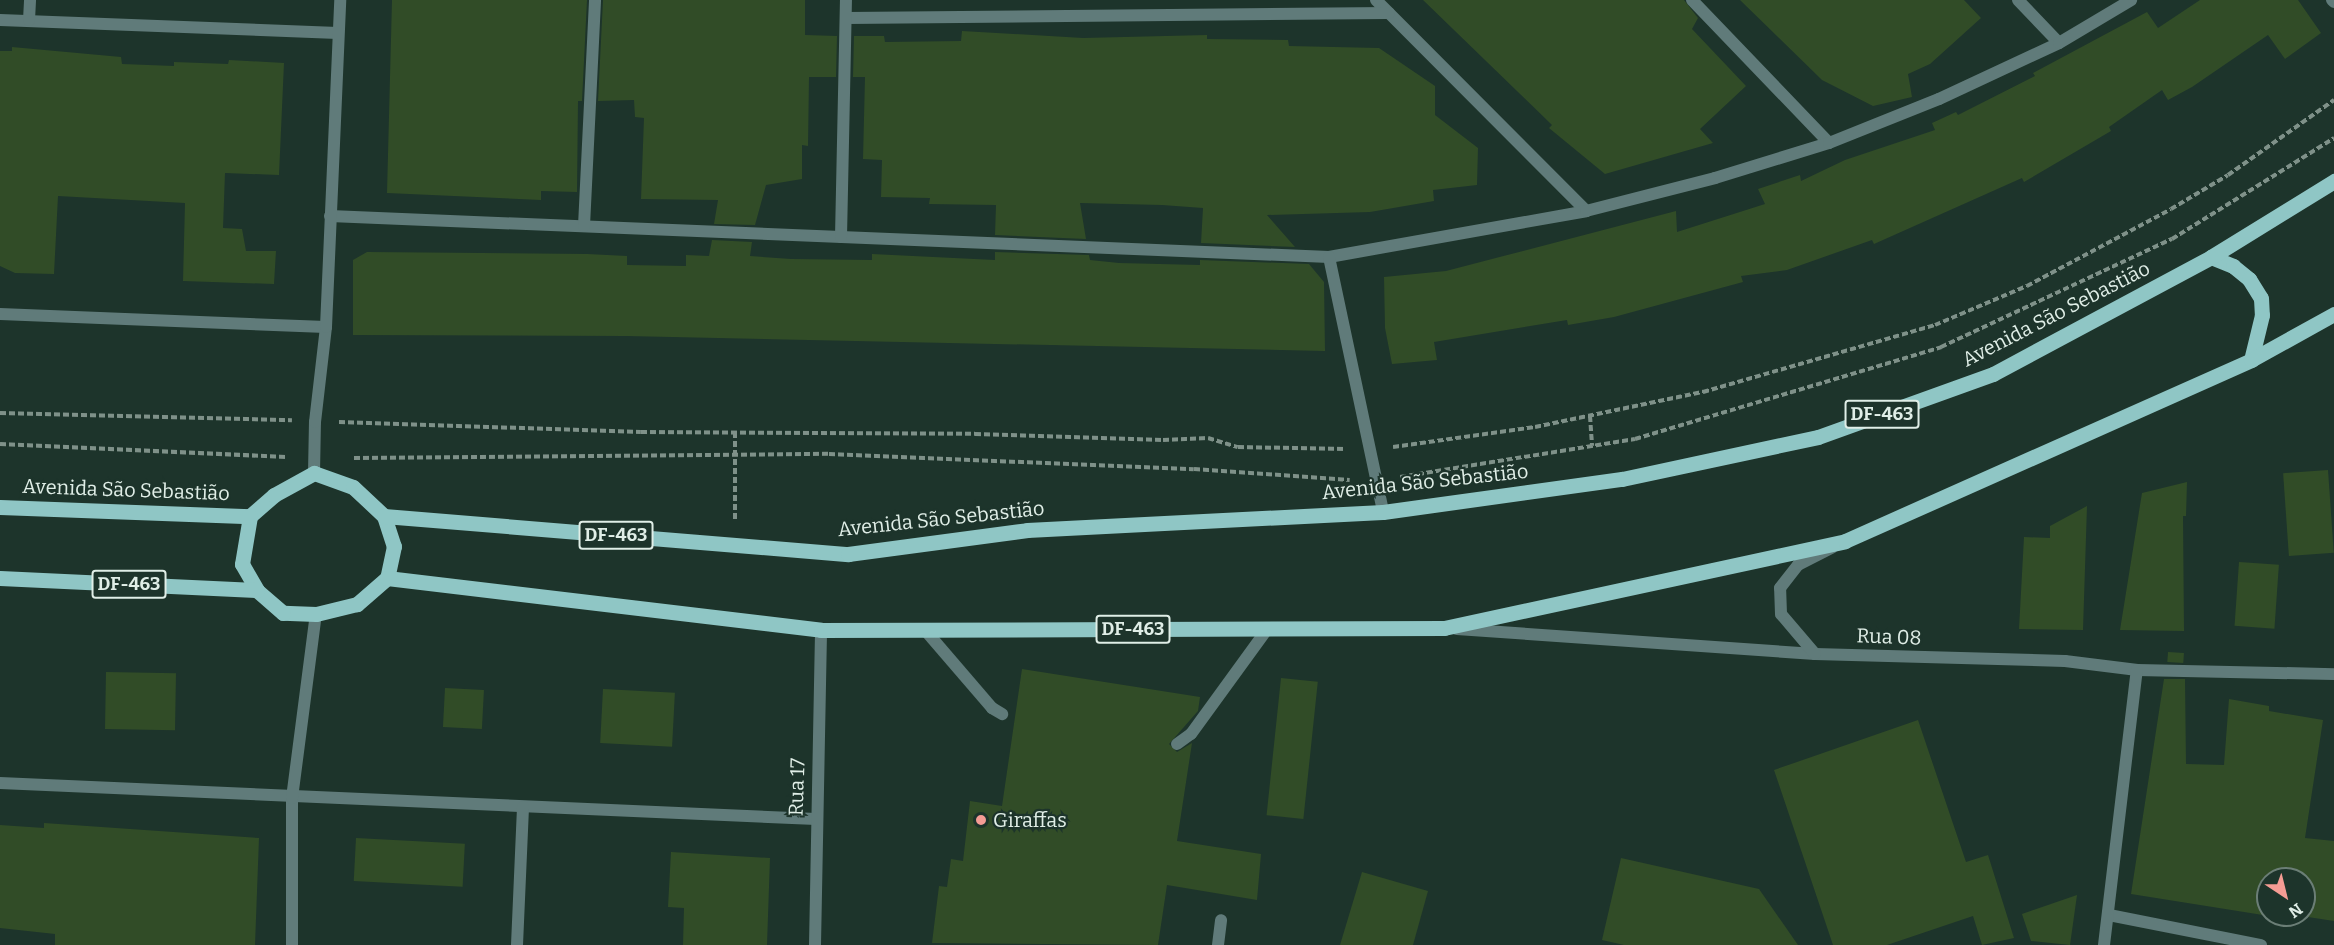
<!DOCTYPE html>
<meta charset="utf-8">
<style>
body{margin:0}
#map{position:relative;width:2334px;height:945px;overflow:hidden;background:#1d342b;font-family:Bitter,serif}
div>[style]{position:absolute}
[style*='--x']{left:calc(var(--x)*1px);top:calc(var(--y)*1px);width:calc(var(--w)*1px);rotate:calc(var(--a)*1deg)}
.building>*{inset:0;background:#314c27;transform-origin:0 0}
.path>*{height:4px;margin-top:-2px;transform-origin:0;background:repeating-linear-gradient(90deg,#7f9189 0 6px,transparent 0 9px)}
.lane>*{height:12px;margin:-6px;padding:0 6px;transform-origin:6px;border-radius:6px;background:#607b7a}
.street>*{height:12px;margin:-6px;padding:0 6px;transform-origin:6px;border-radius:6px;background:#607b7a}
.primary>*{height:15px;margin:-7.5px;padding:0 7.5px;transform-origin:7.5px;border-radius:7.5px;background:#8fc6c5}
.dots>*{width:16px;height:16px;translate:-50% -50%;box-sizing:border-box;border:3px solid #1d342b;border-radius:50%}
span{translate:-50% -50%;white-space:nowrap;text-align:center;line-height:1.15;-webkit-text-stroke:4.5px #1d342b;paint-order:stroke}
.shield-label span{padding:2px 4px;background:#1d342b;border:2px solid;border-radius:4px;-webkit-text-stroke-width:0}
.shield-label{font-size:18px;color:#e0eee7;font-weight:700}
.street-label{font-size:20px;color:#e0eee7}
.poi-label{font-size:20px;color:#e0eee7}
.left{translate:0 -50%;text-align:left}
.north{position:absolute;left:2256px;top:867px;width:60px;height:60px;box-sizing:border-box;background:#1d342b;border:2px solid #6b7e76;border-radius:50%;rotate:145deg;font-size:16px;font-weight:700;line-height:24px;text-align:center;color:#e0eee7}
.north::after{content:'';display:block;margin:auto;width:21px;height:27px;background:#f59c94;clip-path:polygon(50% 0,100% 100%,50% 72%,0 100%)}
</style>
<div id="map">
<div class="building">
<i style="clip-path:polygon(392px 0,587px 0,582px 101px,578px 101px,577px 192px,541px 191px,541px 200px,387px 193px)"></i>
<i style="clip-path:polygon(603px 0,805px 0,805px 35px,837px 36px,836px 77px,809px 77px,808px 146px,802px 145px,802px 179px,766px 185px,755px 225px,714px 224px,718px 200px,641px 199px,644px 118px,635px 117px,634px 100px,598px 101px)"></i>
<i style="clip-path:polygon(1423px 0,1684px 0,1698px 18px,1692px 29px,1746px 86px,1700px 129px,1713px 143px,1605px 174px,1549px 128px,1552px 125px)"></i>
<i style="clip-path:polygon(1740px 0,1964px 0,1981px 18px,1930px 64px,1908px 74px,1912px 97px,1873px 106px,1822px 80px)"></i>
<i style="clip-path:polygon(2200px 0,2298px 0,2321px 33px,2285px 59px,2268px 35px,2192px 87px,2168px 100px,2162px 90px,2109px 127px,2111px 131px,2024px 182px,2022px 178px,1874px 244px,1872px 240px,1787px 270px,1741px 276px,1743px 282px,1614px 317px,1568px 325px,1567px 320px,1434px 342px,1437px 360px,1392px 364px,1385px 328px,1384px 277px,1446px 271px,1676px 211px,1677px 232px,1765px 204px,1758px 189px,1800px 175px,1801px 181px,1845px 160px,1935px 130px,1932px 123px,1956px 112px,1958px 115px,2035px 76px,2033px 73px,2147px 12px,2158px 28px)"></i>
<i style="clip-path:polygon(962px 31px,1083px 38px,1207px 35px,1207px 39px,1288px 40px,1289px 46px,1379px 48px,1435px 86px,1435px 115px,1478px 148px,1477px 185px,1433px 190px,1434px 201px,1370px 212px,1267px 215px,1295px 247px,1201px 243px,1203px 208px,1162px 205px,1080px 203px,1086px 239px,995px 235px,996px 205px,929px 204px,930px 198px,881px 197px,882px 160px,863px 159px,865px 77px,853px 77px,854px 36px,884px 36px,885px 42px,961px 41px)"></i>
<i style="clip-path:polygon(12px 47px,121px 57px,122px 64px,174px 66px,174px 62px,228px 64px,229px 60px,284px 63px,279px 175px,225px 173px,223px 228px,242px 229px,246px 251px,276px 251px,274px 284px,183px 281px,185px 203px,58px 196px,54px 274px,15px 273px,0 266px,0 51px,12px 51px)"></i>
<i style="clip-path:polygon(712px 240px,752px 242px,750px 256px,791px 259px,872px 260px,872px 254px,995px 260px,995px 252px,1089px 255px,1090px 260px,1119px 263px,1200px 265px,1200px 260px,1309px 264px,1324px 282px,1325px 351px,626px 336px,353px 335px,353px 260px,367px 252px,587px 254px,627px 256px,627px 265px,686px 266px,686px 255px,709px 256px)"></i>
<i style="left:2328px;top:470px;width:83px;height:45px;rotate:86deg"></i>
<i style="clip-path:polygon(2187px 482px,2186px 516px,2183px 516px,2184px 631px,2120px 630px,2142px 493px)"></i>
<i style="clip-path:polygon(2087px 506px,2083px 630px,2019px 629px,2024px 537px,2050px 538px,2050px 526px)"></i>
<i style="left:2239px;top:562px;width:40px;height:64px;rotate:4deg"></i>
<i style="left:2168px;top:652px;width:16px;height:10px;rotate:4deg"></i>
<i style="clip-path:polygon(1022px 669px,1200px 697px,1198px 711px,1169px 744px,1177px 752px,1192px 743px,1177px 841px,1261px 854px,1257px 900px,1167px 885px,1158px 945px,932px 943px,939px 886px,947px 887px,951px 859px,963px 861px,970px 801px,1002px 806px)"></i>
<i style="left:106px;top:672px;width:70px;height:57px;rotate:1deg"></i>
<i style="left:1281px;top:678px;width:37px;height:138px;rotate:6deg"></i>
<i style="clip-path:polygon(evenodd,2164px 679px,2185px 679px,2186px 764px,2224px 765px,2229px 699px,2269px 706px,2269px 711px,2323px 720px,2305px 838px,2334px 841px,2334px 921px,2295px 915px,2295px 920px,2131px 894px,2164px 679px,2268px 879px,2304px 879px,2304px 915px,2268px 915px,2268px 879px)"></i>
<i style="left:445px;top:688px;width:39px;height:39px;rotate:3deg"></i>
<i style="left:603px;top:689px;width:72px;height:54px;rotate:3deg"></i>
<i style="clip-path:polygon(1918px 720px,1966px 862px,1988px 855px,2014px 938px,1982px 945px,1973px 916px,1887px 945px,1833px 945px,1774px 770px)"></i>
<i style="clip-path:polygon(44px 823px,259px 838px,255px 945px,55px 945px,55px 934px,0 928px,0 825px,44px 828px)"></i>
<i style="left:356px;top:838px;width:109px;height:43px;rotate:3deg"></i>
<i style="clip-path:polygon(671px 852px,770px 858px,767px 945px,683px 945px,684px 908px,668px 907px)"></i>
<i style="clip-path:polygon(1621px 858px,1759px 889px,1798px 945px,1624px 945px,1602px 940px)"></i>
<i style="clip-path:polygon(1362px 872px,1428px 891px,1413px 945px,1340px 945px)"></i>
<i style="clip-path:polygon(2077px 895px,2070px 945px,2031px 941px,2022px 914px)"></i>
</div>
<div class="path">
<i style="--x:0;--y:413;--w:292;--a:1.4"></i>
<i style="--x:1590;--y:416;--w:30;--a:86"></i>
<i style="--x:339;--y:422;--w:302;--a:1.9"></i>
<i style="--x:641;--y:432;--w:334;--a:0.3"></i>
<i style="--x:975;--y:434;--w:188;--a:1.8"></i>
<i style="--x:1163;--y:440;--w:45;--a:-2.5"></i>
<i style="--x:1208;--y:438;--w:31;--a:17"></i>
<i style="--x:1238;--y:447;--w:108;--a:1.1"></i>
<i style="--x:735;--y:432;--w:87;--a:90"></i>
<i style="--x:0;--y:444;--w:286;--a:2.6"></i>
<i style="--x:1393;--y:447;--w:143;--a:-8"></i>
<i style="--x:1535;--y:427;--w:172;--a:-11.8"></i>
<i style="--x:1703;--y:392;--w:241;--a:-16.1"></i>
<i style="--x:1935;--y:325;--w:100;--a:-23"></i>
<i style="--x:2027;--y:286;--w:163;--a:-28.1"></i>
<i style="--x:2171;--y:209;--w:66;--a:-30.8"></i>
<i style="--x:2228;--y:175;--w:130;--a:-35.3"></i>
<i style="--x:354;--y:458;--w:475;--a:-0.5"></i>
<i style="--x:829;--y:454;--w:365;--a:2.4"></i>
<i style="--x:1194;--y:469;--w:156;--a:4"></i>
<i style="--x:1400;--y:477;--w:238;--a:-9.2"></i>
<i style="--x:1635;--y:439;--w:320;--a:-16.7"></i>
<i style="--x:1941;--y:347;--w:255;--a:-25.1"></i>
<i style="--x:2172;--y:239;--w:191;--a:-31.9"></i>
</div>
<div class="lane">
<i style="--x:925;--y:630;--w:103;--a:49.3"></i>
<i style="--x:992;--y:708;--w:12;--a:31"></i>
<i style="--x:1177;--y:744;--w:17;--a:-36"></i>
<i style="--x:1191;--y:734;--w:131;--a:-54"></i>
</div>
<div class="street">
<i style="--x:1376;--y:0;--w:298;--a:45.1"></i>
<i style="--x:1692;--y:0;--w:198;--a:46.2"></i>
<i style="--x:2018;--y:0;--w:59;--a:46.4"></i>
<i style="--x:2332;--y:0;--w:3;--a:45"></i>
<i style="--x:846;--y:18;--w:543;--a:-0.53"></i>
<i style="--x:0;--y:20;--w:338;--a:2.2"></i>
<i style="--x:29;--y:20;--w:20;--a:-87"></i>
<i style="--x:330;--y:216;--w:1000;--a:2.35"></i>
<i style="--x:1329;--y:257;--w:261;--a:-10.1"></i>
<i style="--x:1586;--y:211;--w:133;--a:-14.3"></i>
<i style="--x:1715;--y:178;--w:119;--a:-17.1"></i>
<i style="--x:1829;--y:143;--w:118;--a:-21.8"></i>
<i style="--x:1939;--y:99;--w:132;--a:-25"></i>
<i style="--x:2059;--y:43;--w:84;--a:-30.8"></i>
<i style="--x:584;--y:226;--w:226;--a:-87.2"></i>
<i style="--x:841;--y:237;--w:237;--a:-88.8"></i>
<i style="--x:1329;--y:257;--w:261;--a:78"></i>
<i style="--x:0;--y:314;--w:326;--a:2.3"></i>
<i style="--x:314;--y:473;--w:51;--a:-88.9"></i>
<i style="--x:315;--y:422;--w:96;--a:-83.4"></i>
<i style="--x:326;--y:327;--w:327;--a:-87.5"></i>
<i style="--x:1457;--y:629;--w:359;--a:4"></i>
<i style="--x:1815;--y:654;--w:250;--a:1.6"></i>
<i style="--x:2065;--y:661;--w:73;--a:7.1"></i>
<i style="--x:2137;--y:670;--w:197;--a:1.2"></i>
<i style="--x:1815;--y:654;--w:52;--a:-130.4"></i>
<i style="--x:1781;--y:614;--w:26;--a:-92"></i>
<i style="--x:1780;--y:588;--w:29;--a:-52"></i>
<i style="--x:1798;--y:565;--w:38;--a:-27"></i>
<i style="--x:0;--y:783;--w:817;--a:2.53"></i>
<i style="--x:2109;--y:915;--w:155;--a:11.2"></i>
<i style="--x:292;--y:945;--w:147;--a:-90"></i>
<i style="--x:292;--y:798;--w:186;--a:-82.6"></i>
<i style="--x:517;--y:945;--w:138;--a:-87.5"></i>
<i style="--x:815;--y:945;--w:315;--a:-88.9"></i>
<i style="--x:1218;--y:945;--w:25;--a:-83"></i>
<i style="--x:2104;--y:945;--w:277;--a:-83.2"></i>
</div>
<div class="primary">
<i style="--x:2211;--y:257;--w:24;--a:22"></i>
<i style="--x:2233;--y:266;--w:21;--a:39"></i>
<i style="--x:2249;--y:279;--w:22;--a:58"></i>
<i style="--x:2261;--y:298;--w:17;--a:87"></i>
<i style="--x:2262;--y:315;--w:46;--a:103.7"></i>
<i style="--x:314;--y:473;--w:41;--a:19.7"></i>
<i style="--x:353;--y:487;--w:42;--a:43.1"></i>
<i style="--x:384;--y:516;--w:32;--a:72"></i>
<i style="--x:394;--y:546;--w:33;--a:102"></i>
<i style="--x:387;--y:578;--w:40;--a:139"></i>
<i style="--x:357;--y:604;--w:42;--a:166.3"></i>
<i style="--x:316;--y:614;--w:33;--a:-178"></i>
<i style="--x:283;--y:613;--w:35;--a:-139"></i>
<i style="--x:257;--y:590;--w:30;--a:-120"></i>
<i style="--x:242;--y:564;--w:49;--a:-80.5"></i>
<i style="--x:250;--y:516;--w:32;--a:-41"></i>
<i style="--x:274;--y:495;--w:46;--a:-28.8"></i>
<i style="--x:0;--y:507;--w:250;--a:2.1"></i>
<i style="--x:384;--y:516;--w:466;--a:4.7"></i>
<i style="--x:848;--y:554;--w:181;--a:-7.6"></i>
<i style="--x:1027;--y:530;--w:356;--a:-2.9"></i>
<i style="--x:1383;--y:512;--w:241;--a:-7.9"></i>
<i style="--x:1622;--y:479;--w:200;--a:-12.1"></i>
<i style="--x:1818;--y:437;--w:186;--a:-19.8"></i>
<i style="--x:1993;--y:374;--w:247;--a:-28.2"></i>
<i style="--x:2211;--y:257;--w:145;--a:-31.7"></i>
<i style="--x:0;--y:578;--w:257;--a:2.7"></i>
<i style="--x:387;--y:578;--w:437;--a:6.8"></i>
<i style="--x:821;--y:630;--w:623;--a:-0.18"></i>
<i style="--x:1444;--y:628;--w:410;--a:-12.2"></i>
<i style="--x:1845;--y:541;--w:445;--a:-24"></i>
<i style="--x:2251;--y:360;--w:95;--a:-29"></i>
</div>
<div class="dots">
<i style="left:981px;top:820px;background:#f59c94"></i>
</div>
<div class="shield-label">
<span style="left:1882px;top:414px">DF-463</span>
<span style="left:616px;top:535px">DF-463</span>
<span style="left:129px;top:584px">DF-463</span>
<span style="left:1133px;top:629px">DF-463</span>
</div>
<div class="street-label">
<span style="left:2056px;top:314px;rotate:-27deg">Avenida São Sebastião</span>
<span style="left:1425px;top:482px;rotate:-6deg">Avenida São Sebastião</span>
<span style="left:126px;top:490px;rotate:2deg">Avenida São Sebastião</span>
<span style="left:941px;top:519px;rotate:-6deg">Avenida São Sebastião</span>
<span style="left:1889px;top:637px;rotate:2deg">Rua 08</span>
<span style="left:797px;top:787px;rotate:-88deg">Rua 17</span>
</div>
<div class="poi-label">
<span class="left" style="left:993px;top:820px">Giraffas</span>
</div>
<div class="north">N</div>
</div>
